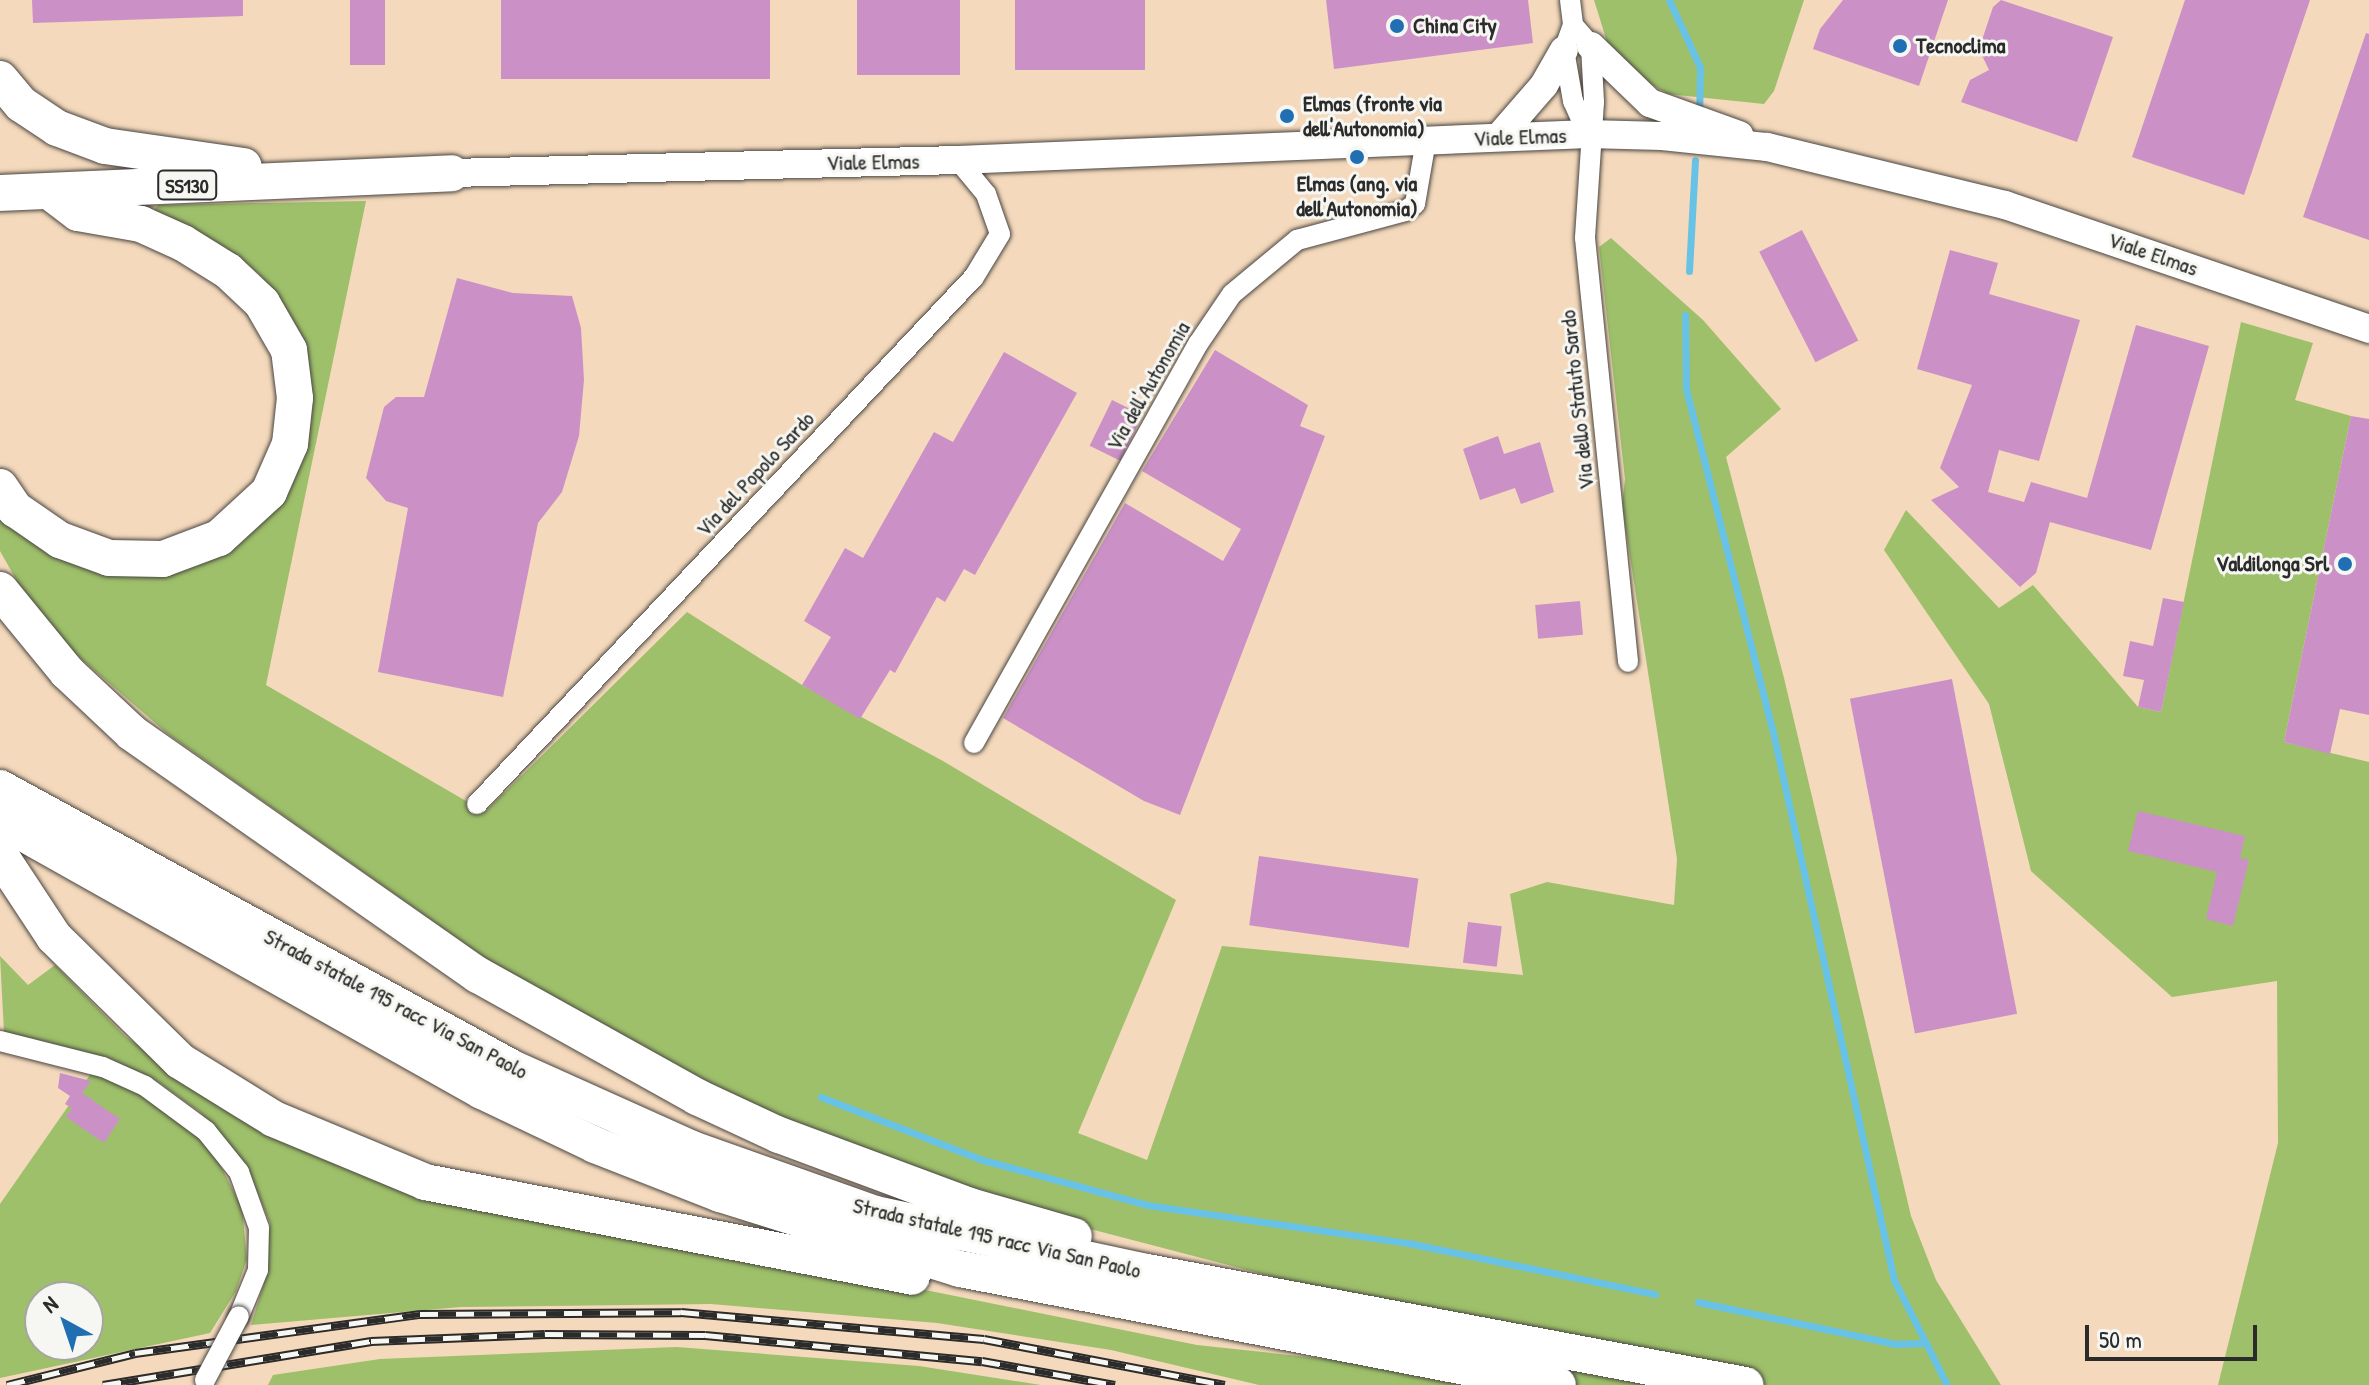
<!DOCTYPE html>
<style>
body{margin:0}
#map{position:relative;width:2369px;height:1385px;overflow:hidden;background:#f4d9bc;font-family:"Patrick Hand",sans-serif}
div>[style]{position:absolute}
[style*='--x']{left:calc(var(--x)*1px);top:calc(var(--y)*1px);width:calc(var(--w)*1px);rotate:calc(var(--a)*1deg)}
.green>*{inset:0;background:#9ec06a}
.stream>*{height:7px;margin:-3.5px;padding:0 3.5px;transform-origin:3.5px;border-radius:3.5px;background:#68c2e6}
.building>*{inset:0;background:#cb91c7;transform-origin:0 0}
.roads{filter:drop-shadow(0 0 2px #494541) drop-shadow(0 0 2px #494541)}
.street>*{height:20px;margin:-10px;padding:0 10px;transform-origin:10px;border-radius:10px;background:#fff}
.secondary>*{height:28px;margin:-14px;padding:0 14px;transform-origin:14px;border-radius:14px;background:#fff}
.highway>*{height:36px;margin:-18px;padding:0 18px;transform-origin:18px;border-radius:18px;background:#fff}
.rail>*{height:9px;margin-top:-4.5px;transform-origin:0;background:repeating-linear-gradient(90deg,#f6f6f2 0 18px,#2b2b2b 0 36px);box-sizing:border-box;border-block:2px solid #2b2b2b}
.bridges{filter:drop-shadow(0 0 2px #494541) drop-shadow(0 0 2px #494541)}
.street-bridge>*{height:20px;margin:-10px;padding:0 10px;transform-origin:10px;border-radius:10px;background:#fff}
.dots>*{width:22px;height:22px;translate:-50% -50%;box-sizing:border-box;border:4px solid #f6f6f2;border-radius:50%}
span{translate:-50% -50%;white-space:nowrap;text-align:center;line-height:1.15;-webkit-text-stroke:6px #f6f6f2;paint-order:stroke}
.shield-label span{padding:2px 6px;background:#f6f6f2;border:2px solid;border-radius:6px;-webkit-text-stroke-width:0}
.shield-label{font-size:20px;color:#2b2b2b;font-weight:700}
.poi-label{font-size:22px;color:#2b2b2b;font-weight:700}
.left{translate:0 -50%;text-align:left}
.right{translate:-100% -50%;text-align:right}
.street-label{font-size:22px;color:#2b2b2b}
.north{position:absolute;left:24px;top:1281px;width:80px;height:80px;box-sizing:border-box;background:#f6f6f2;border:2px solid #a5a5a2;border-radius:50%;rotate:320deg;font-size:22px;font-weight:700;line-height:32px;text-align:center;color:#2b2b2b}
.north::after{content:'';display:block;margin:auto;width:28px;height:36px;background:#1f6fb2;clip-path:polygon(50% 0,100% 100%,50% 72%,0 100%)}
.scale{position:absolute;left:2085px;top:1325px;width:172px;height:36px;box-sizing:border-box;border:4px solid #2b2b2b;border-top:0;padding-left:10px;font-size:24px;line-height:28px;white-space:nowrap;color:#2b2b2b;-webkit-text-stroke:6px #f6f6f2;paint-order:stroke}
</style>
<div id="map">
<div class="green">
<i style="clip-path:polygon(1594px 0,1804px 0,1774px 91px,1764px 104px,1668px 94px,1637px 76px,1608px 45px)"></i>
<i style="clip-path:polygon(366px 201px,266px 685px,485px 812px,687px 612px,802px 685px,943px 761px,1176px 900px,1078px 1133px,1147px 1160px,1222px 946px,1523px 975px,1510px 894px,1547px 882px,1674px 905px,1677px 859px,1622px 505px,1625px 479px,1599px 247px,1611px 238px,1703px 320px,1781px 409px,1726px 457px,1784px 678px,1911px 1216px,1936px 1280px,2001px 1385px,1259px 1385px,1111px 1350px,937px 1323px,711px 1304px,461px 1307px,251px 1325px,265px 1280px,270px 1223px,251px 1177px,230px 1145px,200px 1112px,151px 1077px,4px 1032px,0 956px,28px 985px,55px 965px,126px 1037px,256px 1126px,322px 1159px,397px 1183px,1197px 1345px,1345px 1361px,1320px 1289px,1052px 1219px,783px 1124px,522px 984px,168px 734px,72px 651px,18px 583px,0 551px,0 520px,51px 556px,111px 573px,264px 511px,291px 319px,259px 274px,237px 255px,153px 212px,158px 205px)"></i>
<i style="clip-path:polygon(2241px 322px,2313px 343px,2295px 400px,2351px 416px,2284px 742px,2369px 762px,2369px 1385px,2218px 1385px,2278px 1143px,2277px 981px,2172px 997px,2031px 871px,1989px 704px,1884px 550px,1906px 510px,1999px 608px,2033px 585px,2138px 707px,2161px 712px)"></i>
<i style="clip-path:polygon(evenodd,92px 1072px,138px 1090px,191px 1127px,214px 1153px,242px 1208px,247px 1259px,236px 1291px,210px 1333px,0 1378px,0 1204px,92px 1072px,40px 1297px,88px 1297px,88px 1345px,40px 1345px,40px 1297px)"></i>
<i style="clip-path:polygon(677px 1347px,919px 1366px,1041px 1385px,268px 1385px,273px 1375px,380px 1359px)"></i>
</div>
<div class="stream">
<i style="--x:1669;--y:0;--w:74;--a:65.2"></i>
<i style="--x:1700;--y:67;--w:39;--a:91"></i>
<i style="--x:1689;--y:271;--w:111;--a:-86.9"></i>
<i style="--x:1685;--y:315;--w:74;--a:89.2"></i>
<i style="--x:1686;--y:389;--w:350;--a:75.8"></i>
<i style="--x:1772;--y:728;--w:565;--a:77.54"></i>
<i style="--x:1894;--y:1280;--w:118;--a:63.2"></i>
<i style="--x:821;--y:1097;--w:174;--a:21.3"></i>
<i style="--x:983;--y:1160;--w:170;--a:15.3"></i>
<i style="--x:1147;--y:1205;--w:264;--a:8.3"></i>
<i style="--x:1408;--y:1243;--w:252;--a:11.7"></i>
<i style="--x:1698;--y:1302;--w:201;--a:12"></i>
<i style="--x:1895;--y:1344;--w:31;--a:-2"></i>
</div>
<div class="building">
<i style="clip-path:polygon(32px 0,243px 0,243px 16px,33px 23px)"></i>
<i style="left:350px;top:0;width:35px;height:65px"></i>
<i style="left:501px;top:0;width:269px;height:79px"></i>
<i style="left:857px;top:0;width:103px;height:75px"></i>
<i style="left:1015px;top:0;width:130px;height:70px"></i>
<i style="clip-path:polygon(1326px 0,1528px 0,1533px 43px,1334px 69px)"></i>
<i style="clip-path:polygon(1843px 0,1948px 0,1919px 86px,1813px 49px,1820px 29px)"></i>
<i style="clip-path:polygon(2001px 0,2113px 37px,2077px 142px,1961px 102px,1970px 80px,1989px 70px,1979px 49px,1993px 7px)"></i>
<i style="clip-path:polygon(2185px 0,2310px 0,2244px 195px,2132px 157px)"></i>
<i style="clip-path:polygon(2366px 33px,2369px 34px,2369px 240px,2303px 217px)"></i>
<i style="left:1802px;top:230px;width:124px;height:48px;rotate:63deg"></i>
<i style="clip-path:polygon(1950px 250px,1998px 263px,1989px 294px,2080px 320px,2039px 461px,1999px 450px,1988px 492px,2024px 502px,2031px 482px,2087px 498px,2136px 325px,2209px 346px,2151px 550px,2050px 522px,2036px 573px,2020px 587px,1931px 500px,1959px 487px,1940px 468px,1972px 385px,1917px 369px)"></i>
<i style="clip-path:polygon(457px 278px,513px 293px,572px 296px,581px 328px,584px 380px,579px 436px,562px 492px,538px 523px,503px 697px,378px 672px,408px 508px,386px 501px,366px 478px,384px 407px,396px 397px,424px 397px)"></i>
<i style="clip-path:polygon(1215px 350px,1308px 405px,1300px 426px,1325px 436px,1180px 815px,1144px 801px,1003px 718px,1125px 503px,1223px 561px,1241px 529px,1142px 471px)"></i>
<i style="clip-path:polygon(1004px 352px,1077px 393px,975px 575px,964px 569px,945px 602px,937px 597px,895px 673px,890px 670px,860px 719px,802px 685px,831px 637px,804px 621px,845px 548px,863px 558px,934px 432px,953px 442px)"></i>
<i style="left:1112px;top:400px;width:34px;height:51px;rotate:26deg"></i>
<i style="clip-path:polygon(2351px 416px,2369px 419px,2369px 715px,2340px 709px,2330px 754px,2284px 742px)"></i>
<i style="clip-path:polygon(1498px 436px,1504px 454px,1540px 442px,1554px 492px,1521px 504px,1515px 488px,1480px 500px,1463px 449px)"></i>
<i style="clip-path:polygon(2163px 598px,2184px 602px,2161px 712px,2138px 707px,2144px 680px,2123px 676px,2130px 641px,2153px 646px)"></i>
<i style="left:1580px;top:601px;width:34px;height:45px;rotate:85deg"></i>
<i style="left:1952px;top:679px;width:341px;height:104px;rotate:79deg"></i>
<i style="clip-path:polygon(2138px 811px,2245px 836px,2240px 858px,2249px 860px,2233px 926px,2206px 919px,2217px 872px,2128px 851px)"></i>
<i style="left:1259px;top:856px;width:161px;height:70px;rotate:8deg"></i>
<i style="left:1468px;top:922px;width:34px;height:41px;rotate:7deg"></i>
<i style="clip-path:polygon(60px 1073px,91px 1081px,82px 1093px,120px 1119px,104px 1143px,66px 1117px,72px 1108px,65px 1104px,70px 1096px,58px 1088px)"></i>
</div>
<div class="roads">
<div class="street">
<i style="--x:1570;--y:0;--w:25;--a:83"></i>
<i style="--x:1573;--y:25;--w:27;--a:110"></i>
<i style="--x:1564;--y:50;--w:52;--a:80"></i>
<i style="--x:1573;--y:101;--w:36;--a:66"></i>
<i style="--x:1573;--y:25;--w:28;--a:49"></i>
<i style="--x:1591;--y:46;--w:56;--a:86.9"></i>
<i style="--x:1594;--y:102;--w:136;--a:93.8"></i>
<i style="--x:1585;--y:238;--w:426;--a:84.2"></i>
<i style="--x:974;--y:743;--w:458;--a:-60.7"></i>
<i style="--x:1198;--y:344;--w:60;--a:-55.8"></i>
<i style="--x:1232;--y:294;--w:85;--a:-39.7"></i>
<i style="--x:1297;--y:240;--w:112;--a:-15"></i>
<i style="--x:1405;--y:211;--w:12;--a:-35"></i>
<i style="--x:1415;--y:204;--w:65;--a:-80.2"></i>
<i style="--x:477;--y:804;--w:724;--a:-46.68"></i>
<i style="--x:974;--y:277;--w:50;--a:-58.8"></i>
<i style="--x:1000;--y:234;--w:42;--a:-109.3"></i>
<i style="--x:986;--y:194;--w:44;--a:-129.5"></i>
<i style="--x:0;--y:1041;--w:106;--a:14.2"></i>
<i style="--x:103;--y:1067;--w:46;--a:24.3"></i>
<i style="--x:145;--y:1086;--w:76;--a:36.4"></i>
<i style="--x:206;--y:1131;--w:53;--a:51.2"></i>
<i style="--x:239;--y:1172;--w:59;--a:70.3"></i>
<i style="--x:259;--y:1228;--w:42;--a:91.4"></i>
<i style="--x:258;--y:1270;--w:50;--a:112.4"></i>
</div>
<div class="secondary">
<i style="--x:1591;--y:46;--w:82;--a:44"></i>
<i style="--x:1650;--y:103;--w:95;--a:19.8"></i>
<i style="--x:1499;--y:137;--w:69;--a:-49.1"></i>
<i style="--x:1544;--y:85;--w:40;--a:-60.3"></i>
<i style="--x:452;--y:173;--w:506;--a:-1.47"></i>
<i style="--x:958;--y:160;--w:631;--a:-2.36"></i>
<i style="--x:1588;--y:134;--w:74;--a:1.5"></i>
<i style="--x:1662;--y:136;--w:106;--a:6"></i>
<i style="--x:1767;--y:147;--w:245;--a:13.7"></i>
<i style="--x:2005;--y:205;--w:385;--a:18.8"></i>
</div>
<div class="highway">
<i style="--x:0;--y:79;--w:33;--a:50"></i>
<i style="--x:21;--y:104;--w:43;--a:33.7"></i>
<i style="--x:57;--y:128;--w:51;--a:20.6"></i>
<i style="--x:105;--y:146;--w:140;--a:8.2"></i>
<i style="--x:0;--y:193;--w:452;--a:-2.5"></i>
<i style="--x:0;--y:487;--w:27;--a:56"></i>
<i style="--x:15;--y:509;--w:55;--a:34.6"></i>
<i style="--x:60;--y:540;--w:52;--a:20.2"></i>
<i style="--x:109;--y:558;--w:54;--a:1.1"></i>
<i style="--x:163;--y:559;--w:60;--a:-20.6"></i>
<i style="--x:219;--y:538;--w:68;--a:-42.6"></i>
<i style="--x:269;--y:492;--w:52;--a:-66.4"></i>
<i style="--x:290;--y:444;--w:46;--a:-83.8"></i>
<i style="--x:295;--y:398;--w:48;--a:-97.1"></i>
<i style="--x:289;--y:350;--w:54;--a:-119.9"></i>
<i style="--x:262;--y:303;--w:47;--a:-136.7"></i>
<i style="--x:228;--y:271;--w:53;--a:-148.1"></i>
<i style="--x:183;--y:243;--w:46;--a:-155.7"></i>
<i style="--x:141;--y:224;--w:64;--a:-170.1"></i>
<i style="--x:78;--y:213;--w:35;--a:-143"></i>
<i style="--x:0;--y:590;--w:106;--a:50.7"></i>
<i style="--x:67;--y:672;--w:89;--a:43.2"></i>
<i style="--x:132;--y:733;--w:422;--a:35"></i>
<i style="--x:478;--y:975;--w:251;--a:29.1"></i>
<i style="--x:697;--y:1097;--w:90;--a:24.9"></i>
<i style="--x:779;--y:1135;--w:204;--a:20.4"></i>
<i style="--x:970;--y:1206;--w:108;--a:16.1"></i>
<i style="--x:0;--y:788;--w:584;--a:28.67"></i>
<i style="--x:512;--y:1068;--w:197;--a:24.2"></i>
<i style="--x:692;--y:1149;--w:195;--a:19.5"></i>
<i style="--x:876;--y:1214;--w:277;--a:12.1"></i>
<i style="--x:1147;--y:1272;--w:609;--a:10.7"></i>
<i style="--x:0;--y:820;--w:553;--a:29.35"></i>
<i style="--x:482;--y:1091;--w:125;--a:25.5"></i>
<i style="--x:595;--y:1145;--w:134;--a:21.4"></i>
<i style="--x:720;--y:1194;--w:251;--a:17.4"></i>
<i style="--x:960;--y:1269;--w:609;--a:10.98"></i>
<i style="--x:0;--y:855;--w:98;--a:56.6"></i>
<i style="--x:54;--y:937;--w:177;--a:44.5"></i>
<i style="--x:180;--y:1061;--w:110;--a:31.7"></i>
<i style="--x:274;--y:1119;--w:164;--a:22.6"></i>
<i style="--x:425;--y:1182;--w:496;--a:11"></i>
</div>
</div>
<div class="rail">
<i style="--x:7;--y:1385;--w:132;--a:-14"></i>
<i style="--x:135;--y:1353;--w:288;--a:-7.8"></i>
<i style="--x:420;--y:1314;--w:261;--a:-0.4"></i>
<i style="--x:681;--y:1312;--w:304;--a:5.1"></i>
<i style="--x:984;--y:1339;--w:245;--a:10.8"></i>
<i style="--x:103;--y:1385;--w:272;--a:-9.3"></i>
<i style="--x:371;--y:1341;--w:174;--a:-2.3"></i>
<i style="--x:545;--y:1334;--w:160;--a:0.4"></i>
<i style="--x:705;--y:1335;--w:278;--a:5.4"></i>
<i style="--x:982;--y:1361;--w:135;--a:10.2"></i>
</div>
<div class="bridges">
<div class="street-bridge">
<i style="--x:205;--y:1380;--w:72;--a:-62"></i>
</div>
</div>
<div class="dots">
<i style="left:1397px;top:26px;background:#1f6fb2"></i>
<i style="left:1900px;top:46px;background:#1f6fb2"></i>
<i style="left:1287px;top:116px;background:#1f6fb2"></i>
<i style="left:1357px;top:157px;background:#1f6fb2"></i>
<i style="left:2345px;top:564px;background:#1f6fb2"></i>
</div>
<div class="shield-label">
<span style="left:187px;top:185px">SS130</span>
</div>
<div class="poi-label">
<span class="left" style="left:1413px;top:26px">China City</span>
<span class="left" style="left:1916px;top:46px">Tecnoclima</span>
<span class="left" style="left:1303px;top:116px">Elmas (fronte via<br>dell'Autonomia)</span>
<span style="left:1357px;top:196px">Elmas (ang. via<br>dell'Autonomia)</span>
<span class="right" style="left:2329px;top:564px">Valdilonga Srl</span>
</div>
<div class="street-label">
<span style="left:1520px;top:137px;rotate:-2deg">Viale Elmas</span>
<span style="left:873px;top:162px;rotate:-1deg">Viale Elmas</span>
<span style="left:2153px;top:254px;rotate:19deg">Viale Elmas</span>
<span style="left:1148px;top:386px;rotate:-60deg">Via dell'Autonomia</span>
<span style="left:1577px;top:400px;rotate:-96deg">Via dello Statuto Sardo</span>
<span style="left:755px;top:474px;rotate:-47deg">Via del Popolo Sardo</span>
<span style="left:396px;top:1004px;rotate:28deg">Strada statale 195 racc Via San Paolo</span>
<span style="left:997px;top:1238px;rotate:13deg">Strada statale 195 racc Via San Paolo</span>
</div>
<div class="north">N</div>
<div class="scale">50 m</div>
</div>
